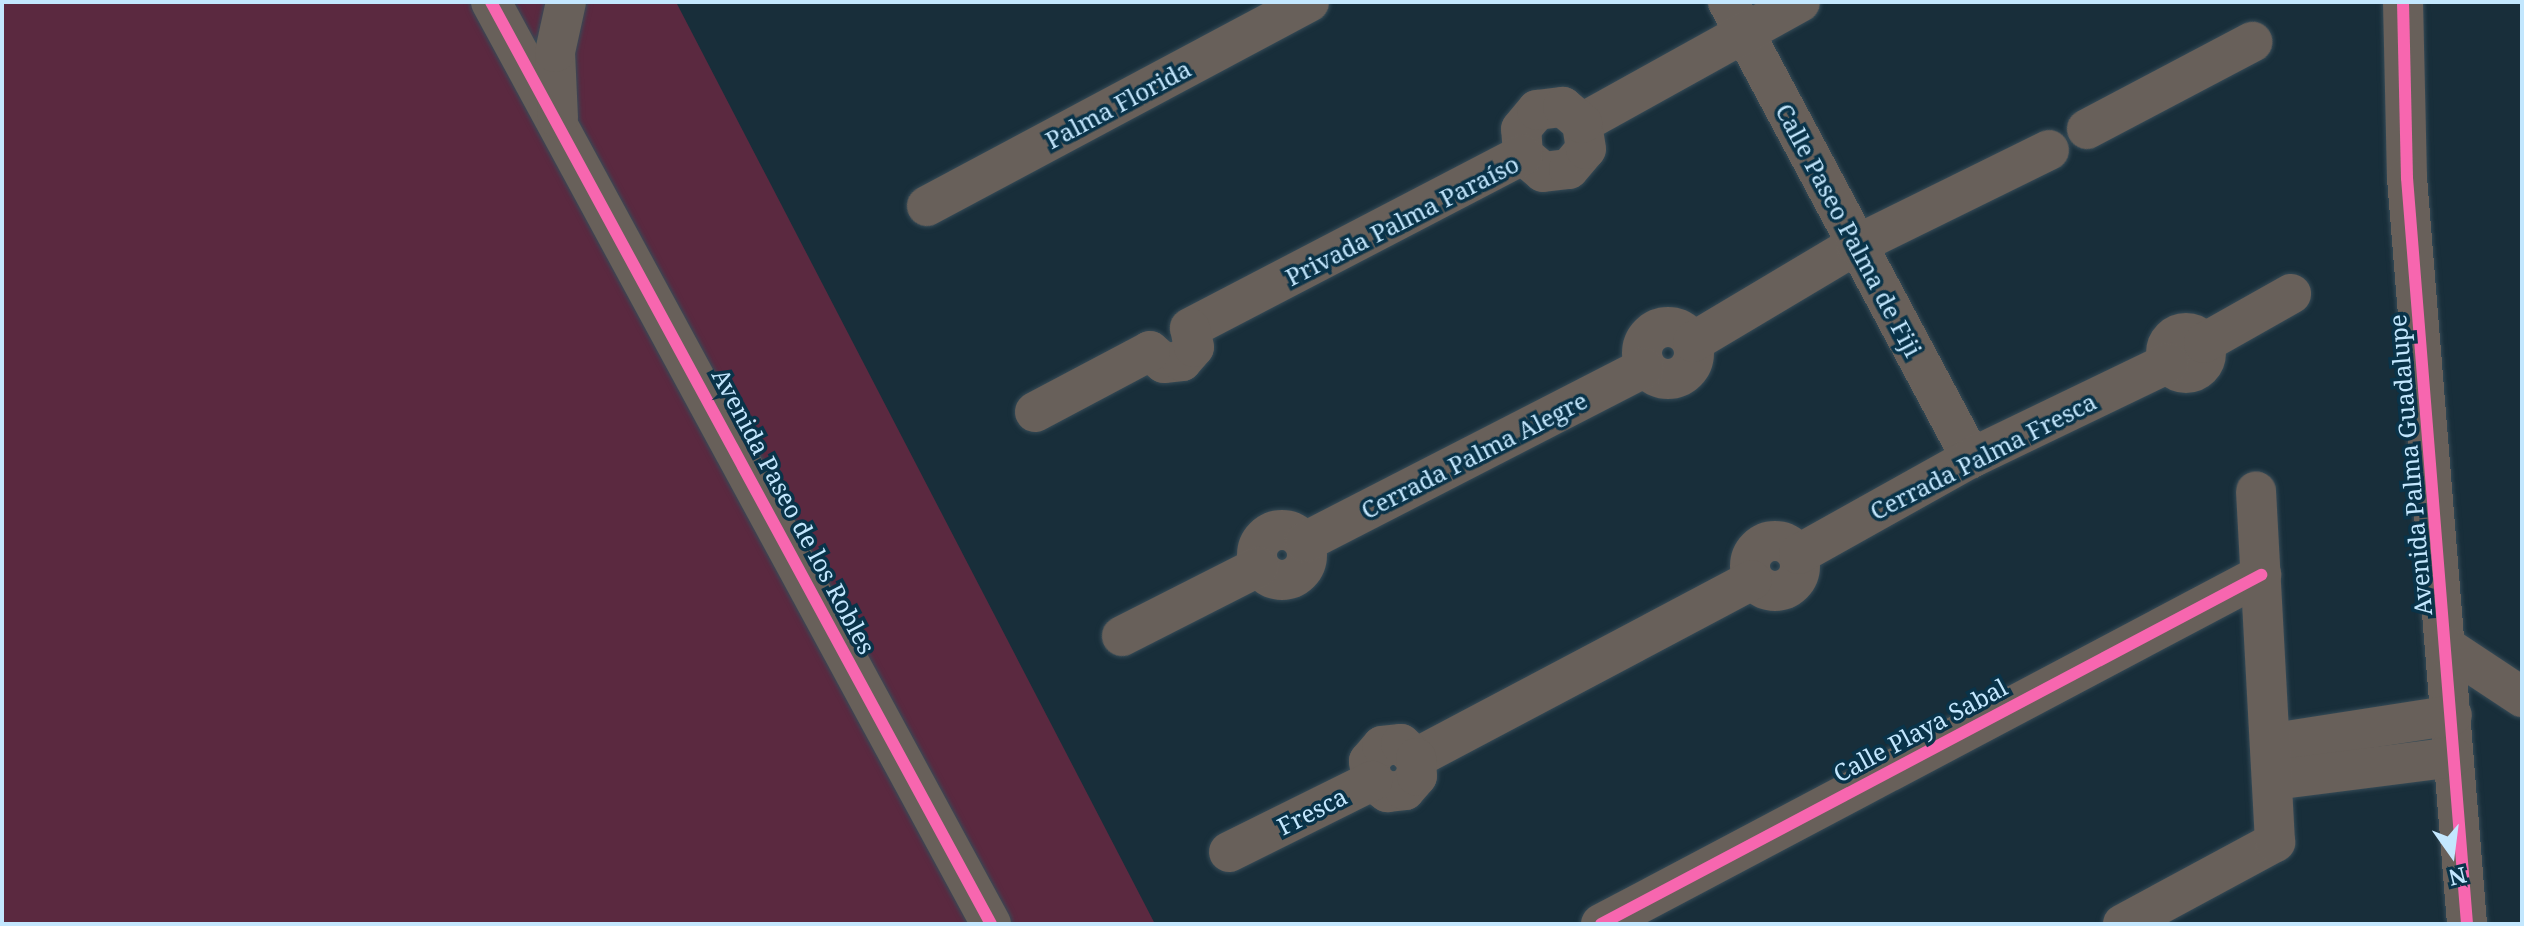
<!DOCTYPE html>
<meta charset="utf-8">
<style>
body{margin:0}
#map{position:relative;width:2524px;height:926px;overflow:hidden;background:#182e3a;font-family:"Noto Serif",serif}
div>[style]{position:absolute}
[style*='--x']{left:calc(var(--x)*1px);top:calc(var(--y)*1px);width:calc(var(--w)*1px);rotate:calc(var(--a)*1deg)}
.green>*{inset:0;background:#5b2940}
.roads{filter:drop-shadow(0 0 2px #364b57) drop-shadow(0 0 2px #364b57)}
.minor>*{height:40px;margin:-20px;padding:0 20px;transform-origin:20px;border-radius:20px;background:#68605a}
.minor>.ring{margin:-20px;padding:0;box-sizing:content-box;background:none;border:40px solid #68605a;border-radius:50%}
.cycleway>*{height:12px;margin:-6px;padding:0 6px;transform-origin:6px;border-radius:6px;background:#f766af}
span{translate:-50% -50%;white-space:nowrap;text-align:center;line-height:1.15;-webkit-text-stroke:7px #093349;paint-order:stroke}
.street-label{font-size:24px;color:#c3e7fe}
.frame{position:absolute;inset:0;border:4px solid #c3e7fe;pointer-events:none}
.north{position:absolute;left:2412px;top:814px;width:80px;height:80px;-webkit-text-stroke:6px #093349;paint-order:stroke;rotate:166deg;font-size:22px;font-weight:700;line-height:32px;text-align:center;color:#c3e7fe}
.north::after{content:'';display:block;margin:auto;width:28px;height:36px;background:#c3e7fe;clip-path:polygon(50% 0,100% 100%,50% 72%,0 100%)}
</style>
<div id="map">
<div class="green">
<i style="clip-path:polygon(2px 2px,676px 2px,1155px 924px,2px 924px)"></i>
</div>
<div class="roads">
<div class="minor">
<i style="--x:491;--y:2;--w:1049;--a:61.53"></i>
<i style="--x:1728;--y:2;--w:517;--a:61.95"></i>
<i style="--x:2403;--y:2;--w:176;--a:88.7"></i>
<i style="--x:2407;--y:178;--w:748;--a:85.4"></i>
<i style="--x:558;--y:118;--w:66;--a:-92.6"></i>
<i style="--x:555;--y:52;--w:51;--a:-77.6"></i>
<i style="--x:1582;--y:123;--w:249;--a:-29"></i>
<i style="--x:2087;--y:129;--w:187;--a:-27.8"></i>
<i style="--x:1523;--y:155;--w:26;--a:40"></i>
<i style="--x:1543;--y:172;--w:26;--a:-7"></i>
<i style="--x:1569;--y:169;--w:26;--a:-50"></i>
<i style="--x:1586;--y:149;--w:26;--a:-99"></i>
<i style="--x:1523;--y:155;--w:26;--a:-94"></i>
<i style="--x:1521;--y:129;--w:25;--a:-50"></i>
<i style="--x:1537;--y:110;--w:26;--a:-7"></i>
<i style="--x:1563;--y:107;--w:25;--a:40"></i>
<i style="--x:927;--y:206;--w:433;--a:-28.1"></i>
<i class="ring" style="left:1642px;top:327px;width:12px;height:12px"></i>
<i style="--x:1190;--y:328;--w:375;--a:-27.5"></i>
<i class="ring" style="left:2166px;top:333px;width:0;height:0"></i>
<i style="--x:1693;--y:342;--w:190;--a:-30.8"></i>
<i style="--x:1856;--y:245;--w:215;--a:-26.2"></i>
<i style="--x:2204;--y:343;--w:100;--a:-29.4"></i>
<i style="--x:1150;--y:351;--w:18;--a:41"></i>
<i style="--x:1164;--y:363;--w:18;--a:-6"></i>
<i style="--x:1182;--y:361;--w:18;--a:-49"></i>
<i style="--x:1194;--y:347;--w:19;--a:-102"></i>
<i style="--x:1035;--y:412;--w:130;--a:-27.9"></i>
<i class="ring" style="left:1257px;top:530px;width:10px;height:10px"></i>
<i class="ring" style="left:1750px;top:541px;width:10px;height:10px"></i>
<i style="--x:1305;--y:542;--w:381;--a:-27.2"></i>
<i style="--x:1799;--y:554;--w:197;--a:-29.2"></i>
<i style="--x:1971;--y:458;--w:219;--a:-25.7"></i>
<i style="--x:1122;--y:636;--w:153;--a:-26.9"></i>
<i style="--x:2448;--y:648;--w:89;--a:33.5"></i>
<i style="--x:2274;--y:743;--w:180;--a:-8.9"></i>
<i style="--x:1416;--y:758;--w:380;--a:-27.9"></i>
<i style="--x:2274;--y:780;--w:180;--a:-7.3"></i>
<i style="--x:1372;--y:781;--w:20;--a:-99"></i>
<i style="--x:1369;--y:761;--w:20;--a:-49"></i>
<i style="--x:1382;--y:746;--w:19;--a:-6"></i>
<i style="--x:1401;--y:744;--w:21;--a:43"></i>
<i style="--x:1372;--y:781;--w:19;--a:36"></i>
<i style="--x:1387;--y:792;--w:18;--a:-6"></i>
<i style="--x:1405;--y:790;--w:18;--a:-49"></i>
<i style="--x:1417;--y:776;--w:18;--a:-93"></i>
<i style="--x:1229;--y:852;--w:160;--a:-26.4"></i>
<i style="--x:1601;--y:924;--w:747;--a:-27.87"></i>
<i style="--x:2123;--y:924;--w:173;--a:-28.3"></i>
<i style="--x:2275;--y:842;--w:351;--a:-93.1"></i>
</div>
</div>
<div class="cycleway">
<i style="--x:491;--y:2;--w:1049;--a:61.53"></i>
<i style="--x:2403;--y:2;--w:176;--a:88.7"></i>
<i style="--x:2407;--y:178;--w:748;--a:85.4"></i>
<i style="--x:1601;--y:924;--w:747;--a:-27.87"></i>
</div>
<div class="street-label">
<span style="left:1118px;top:104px;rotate:-28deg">Palma Florida</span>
<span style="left:1402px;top:220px;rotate:-27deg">Privada Palma Paraíso</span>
<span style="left:1849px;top:230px;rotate:62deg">Calle Paseo Palma de Fiji</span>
<span style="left:1474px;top:455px;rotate:-27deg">Cerrada Palma Alegre</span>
<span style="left:1983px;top:456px;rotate:-27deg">Cerrada Palma Fresca</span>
<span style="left:2410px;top:465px;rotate:-95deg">Avenida Palma Guadalupe</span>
<span style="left:794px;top:511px;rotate:62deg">Avenida Paseo de los Robles</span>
<span style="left:1920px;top:730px;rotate:-28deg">Calle Playa Sabal</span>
<span style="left:1312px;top:811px;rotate:-27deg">Fresca</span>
</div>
<div class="frame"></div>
<div class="north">N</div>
</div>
